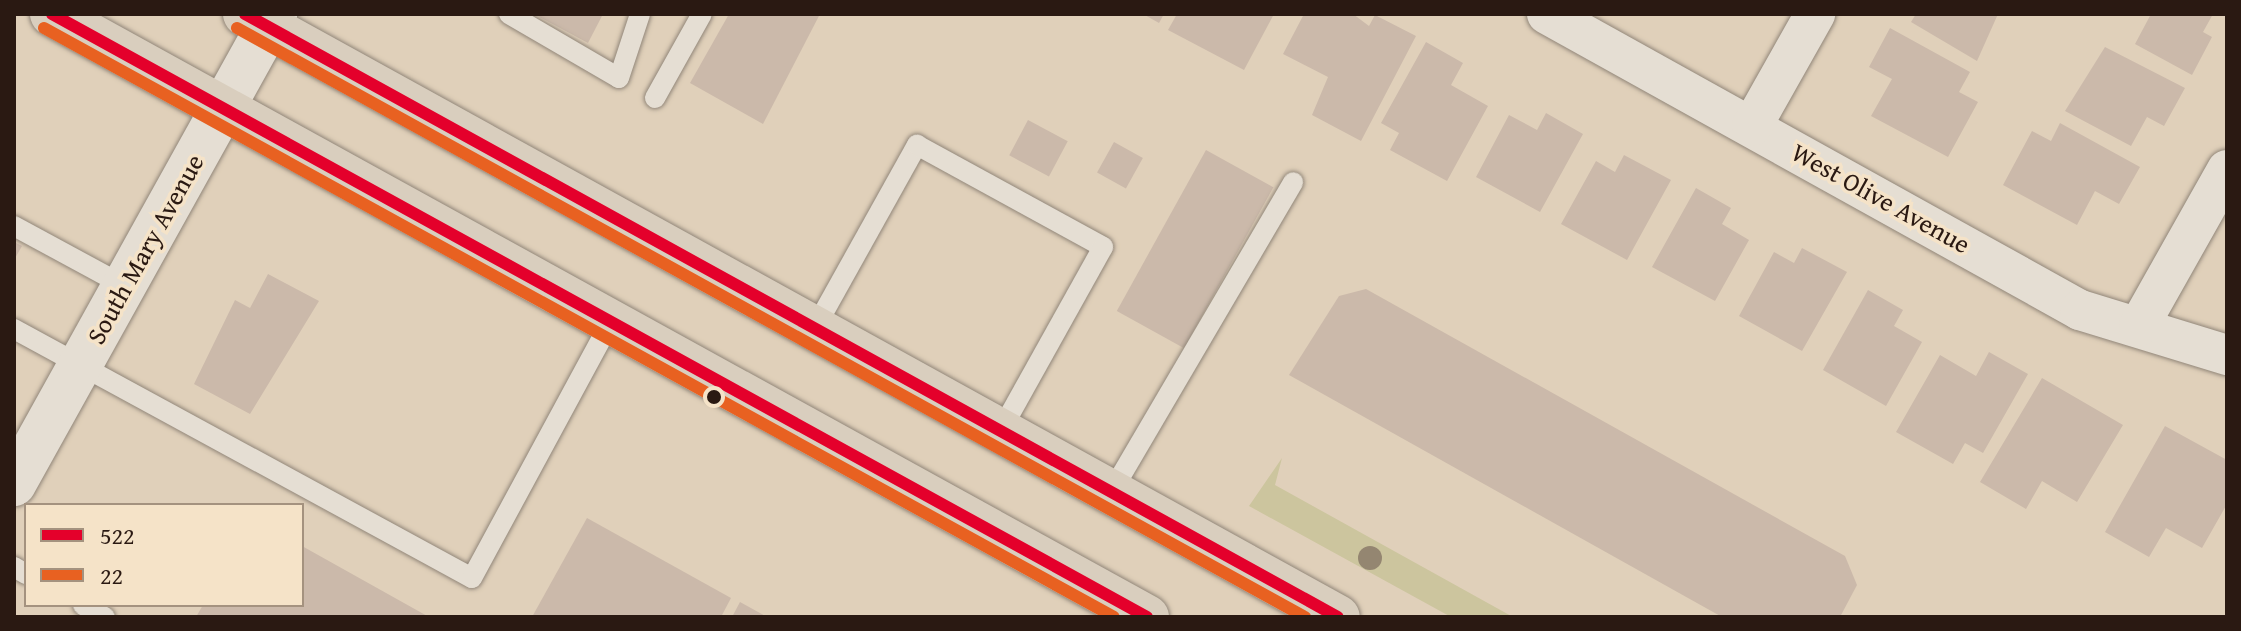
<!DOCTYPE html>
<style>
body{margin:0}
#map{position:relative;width:2241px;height:631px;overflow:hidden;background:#e0d0ba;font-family:"Gentium Book Plus",serif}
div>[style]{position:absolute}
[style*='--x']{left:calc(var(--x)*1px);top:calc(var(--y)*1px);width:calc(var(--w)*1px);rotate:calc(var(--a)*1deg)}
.green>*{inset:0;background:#ccc59e}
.building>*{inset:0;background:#cbb9aa;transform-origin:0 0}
.roads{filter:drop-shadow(0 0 2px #918679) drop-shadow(0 0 2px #918679)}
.lane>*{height:20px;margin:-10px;padding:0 10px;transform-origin:10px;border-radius:10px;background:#e5ded3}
.street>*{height:40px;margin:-20px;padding:0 20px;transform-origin:20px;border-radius:20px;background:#e5ded3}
.secondary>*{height:44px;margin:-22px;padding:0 22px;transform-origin:22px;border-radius:22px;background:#e5ded3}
.primary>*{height:44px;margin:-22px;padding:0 22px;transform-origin:22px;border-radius:22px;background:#d9cebe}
.bus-1>*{height:12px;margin:-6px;padding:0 6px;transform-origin:6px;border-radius:6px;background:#e4002b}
.bus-2>*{height:12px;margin:-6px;padding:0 6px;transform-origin:6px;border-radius:6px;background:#e86121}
.trees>*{width:24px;height:24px;margin:-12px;border-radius:50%;background:#948671}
.dots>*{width:22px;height:22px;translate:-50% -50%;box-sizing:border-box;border:4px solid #f5e3c8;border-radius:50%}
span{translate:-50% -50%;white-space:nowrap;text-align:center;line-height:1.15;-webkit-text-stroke:7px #f5e3c8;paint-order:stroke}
.street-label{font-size:26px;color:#2a1912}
.frame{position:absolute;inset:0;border:16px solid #2a1912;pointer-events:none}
.legend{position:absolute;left:24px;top:503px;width:280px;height:104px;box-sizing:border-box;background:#f5e3c8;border:2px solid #a4927f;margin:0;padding:10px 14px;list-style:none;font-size:24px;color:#2a1912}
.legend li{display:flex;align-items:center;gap:16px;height:40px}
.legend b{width:40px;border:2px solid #a4927f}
</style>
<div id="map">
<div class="green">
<i style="clip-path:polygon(1282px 458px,1275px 485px,1513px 617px,1451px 617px,1249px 506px)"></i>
</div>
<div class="building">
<i style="clip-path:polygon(534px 14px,603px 14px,588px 43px)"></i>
<i style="clip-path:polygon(729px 14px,820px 14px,763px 124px,690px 83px)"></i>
<i style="clip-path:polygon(1143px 14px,1164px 14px,1159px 23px)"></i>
<i style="clip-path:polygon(1177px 14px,1274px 14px,1244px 70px,1168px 30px)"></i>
<i style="clip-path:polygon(1304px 14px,1353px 14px,1369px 26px,1375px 15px,1416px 36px,1361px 141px,1312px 115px,1328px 77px,1283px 54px)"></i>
<i style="clip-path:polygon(1916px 14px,1998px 14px,1977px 61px,1911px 22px)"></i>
<i style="clip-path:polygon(2151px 14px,2213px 14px,2203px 32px,2212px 37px,2192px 75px,2135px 44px)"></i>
<i style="clip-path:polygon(1890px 28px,1970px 72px,1959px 92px,1978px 102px,1948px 157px,1871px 116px,1892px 79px,1869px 67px)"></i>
<i style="clip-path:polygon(1426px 42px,1463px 63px,1451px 85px,1488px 106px,1447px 181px,1390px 150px,1399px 133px,1381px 123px)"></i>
<i style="clip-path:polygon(2105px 47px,2185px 88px,2164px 126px,2147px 117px,2131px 146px,2065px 111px)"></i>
<i style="clip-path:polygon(1546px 113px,1583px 134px,1540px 212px,1476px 177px,1509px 115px,1537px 130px)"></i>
<i style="left:1028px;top:120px;width:45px;height:40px;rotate:28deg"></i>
<i style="clip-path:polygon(2060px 123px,2140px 167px,2119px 204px,2095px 191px,2077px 225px,2003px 185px,2032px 131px,2051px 141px)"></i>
<i style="left:1114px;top:142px;width:33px;height:35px;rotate:29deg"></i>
<i style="left:1206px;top:150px;width:77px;height:184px;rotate:29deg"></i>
<i style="clip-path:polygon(1624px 155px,1671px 180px,1627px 260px,1561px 224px,1596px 161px,1615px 172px)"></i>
<i style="clip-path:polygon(1696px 188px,1731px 208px,1722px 224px,1749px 240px,1715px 301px,1652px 267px)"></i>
<i style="clip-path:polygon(14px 242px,22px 246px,14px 260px)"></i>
<i style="clip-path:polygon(1802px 248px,1847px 272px,1802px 351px,1739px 316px,1774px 252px,1794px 263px)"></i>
<i style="clip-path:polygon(268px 274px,319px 301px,250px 414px,194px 384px,235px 300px,250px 308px)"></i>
<i style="clip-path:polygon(1366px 289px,1845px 556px,1857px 585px,1840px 617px,1722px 617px,1289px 375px,1339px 296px)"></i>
<i style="clip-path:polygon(1868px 290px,1903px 310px,1894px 326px,1922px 342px,1886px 406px,1823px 370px)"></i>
<i style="clip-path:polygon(1989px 352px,2028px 374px,1983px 453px,1965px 443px,1953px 464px,1896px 432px,1940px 355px,1976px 376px)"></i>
<i style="clip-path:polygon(2042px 378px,2123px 425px,2077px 502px,2042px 481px,2026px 509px,1980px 482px)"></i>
<i style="clip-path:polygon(2165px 426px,2227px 460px,2227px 504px,2202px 548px,2166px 528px,2149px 557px,2105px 532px)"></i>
<i style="clip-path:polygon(587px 518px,731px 598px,721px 617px,532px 617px)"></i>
<i style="clip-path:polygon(302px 546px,429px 617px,196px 617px,203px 605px,302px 605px)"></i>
<i style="clip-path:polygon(740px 602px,767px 617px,732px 617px)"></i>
</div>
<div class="roads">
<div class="lane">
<i style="--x:509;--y:14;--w:127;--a:30.2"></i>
<i style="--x:619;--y:78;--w:67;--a:-71.8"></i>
<i style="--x:655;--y:98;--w:96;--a:-60.8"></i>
<i style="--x:14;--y:226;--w:126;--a:28.4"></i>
<i style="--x:815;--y:328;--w:210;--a:-60.9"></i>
<i style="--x:917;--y:145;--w:212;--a:28.7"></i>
<i style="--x:1103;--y:247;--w:210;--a:119.1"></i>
<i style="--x:14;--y:329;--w:521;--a:28.53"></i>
<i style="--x:472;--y:578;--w:292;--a:-61.6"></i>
<i style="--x:1112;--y:491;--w:358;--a:-59.6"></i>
<i style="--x:14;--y:567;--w:14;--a:30"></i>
<i style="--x:83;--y:605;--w:25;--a:29"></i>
</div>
<div class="street">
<i style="--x:1547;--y:14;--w:610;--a:29.05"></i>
<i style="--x:2080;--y:310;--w:154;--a:17"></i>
<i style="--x:1752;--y:126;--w:129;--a:-60.6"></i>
<i style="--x:2139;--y:326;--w:179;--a:-60.6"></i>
</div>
<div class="secondary">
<i style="--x:14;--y:484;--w:538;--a:-60.96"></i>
</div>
<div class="primary">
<i style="--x:52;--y:14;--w:1250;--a:28.84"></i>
<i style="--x:245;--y:14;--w:1248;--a:28.89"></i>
</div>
</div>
<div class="bus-1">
<i style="--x:52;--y:14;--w:1250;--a:28.84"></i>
<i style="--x:245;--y:14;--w:1248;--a:28.89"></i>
</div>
<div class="bus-2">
<i style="--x:44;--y:28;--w:1221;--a:28.83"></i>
<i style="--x:237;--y:28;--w:1220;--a:28.88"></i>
</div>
<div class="trees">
<i style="left:1370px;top:558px"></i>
</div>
<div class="dots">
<i style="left:714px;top:397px;background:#2a1912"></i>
</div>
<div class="street-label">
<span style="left:1881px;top:198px;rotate:29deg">West Olive Avenue</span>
<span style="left:145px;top:249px;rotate:-61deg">South Mary Avenue</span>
</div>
<div class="frame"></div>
<ul class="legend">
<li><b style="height:10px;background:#e4002b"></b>522</li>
<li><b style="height:10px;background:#e86121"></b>22</li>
</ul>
</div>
